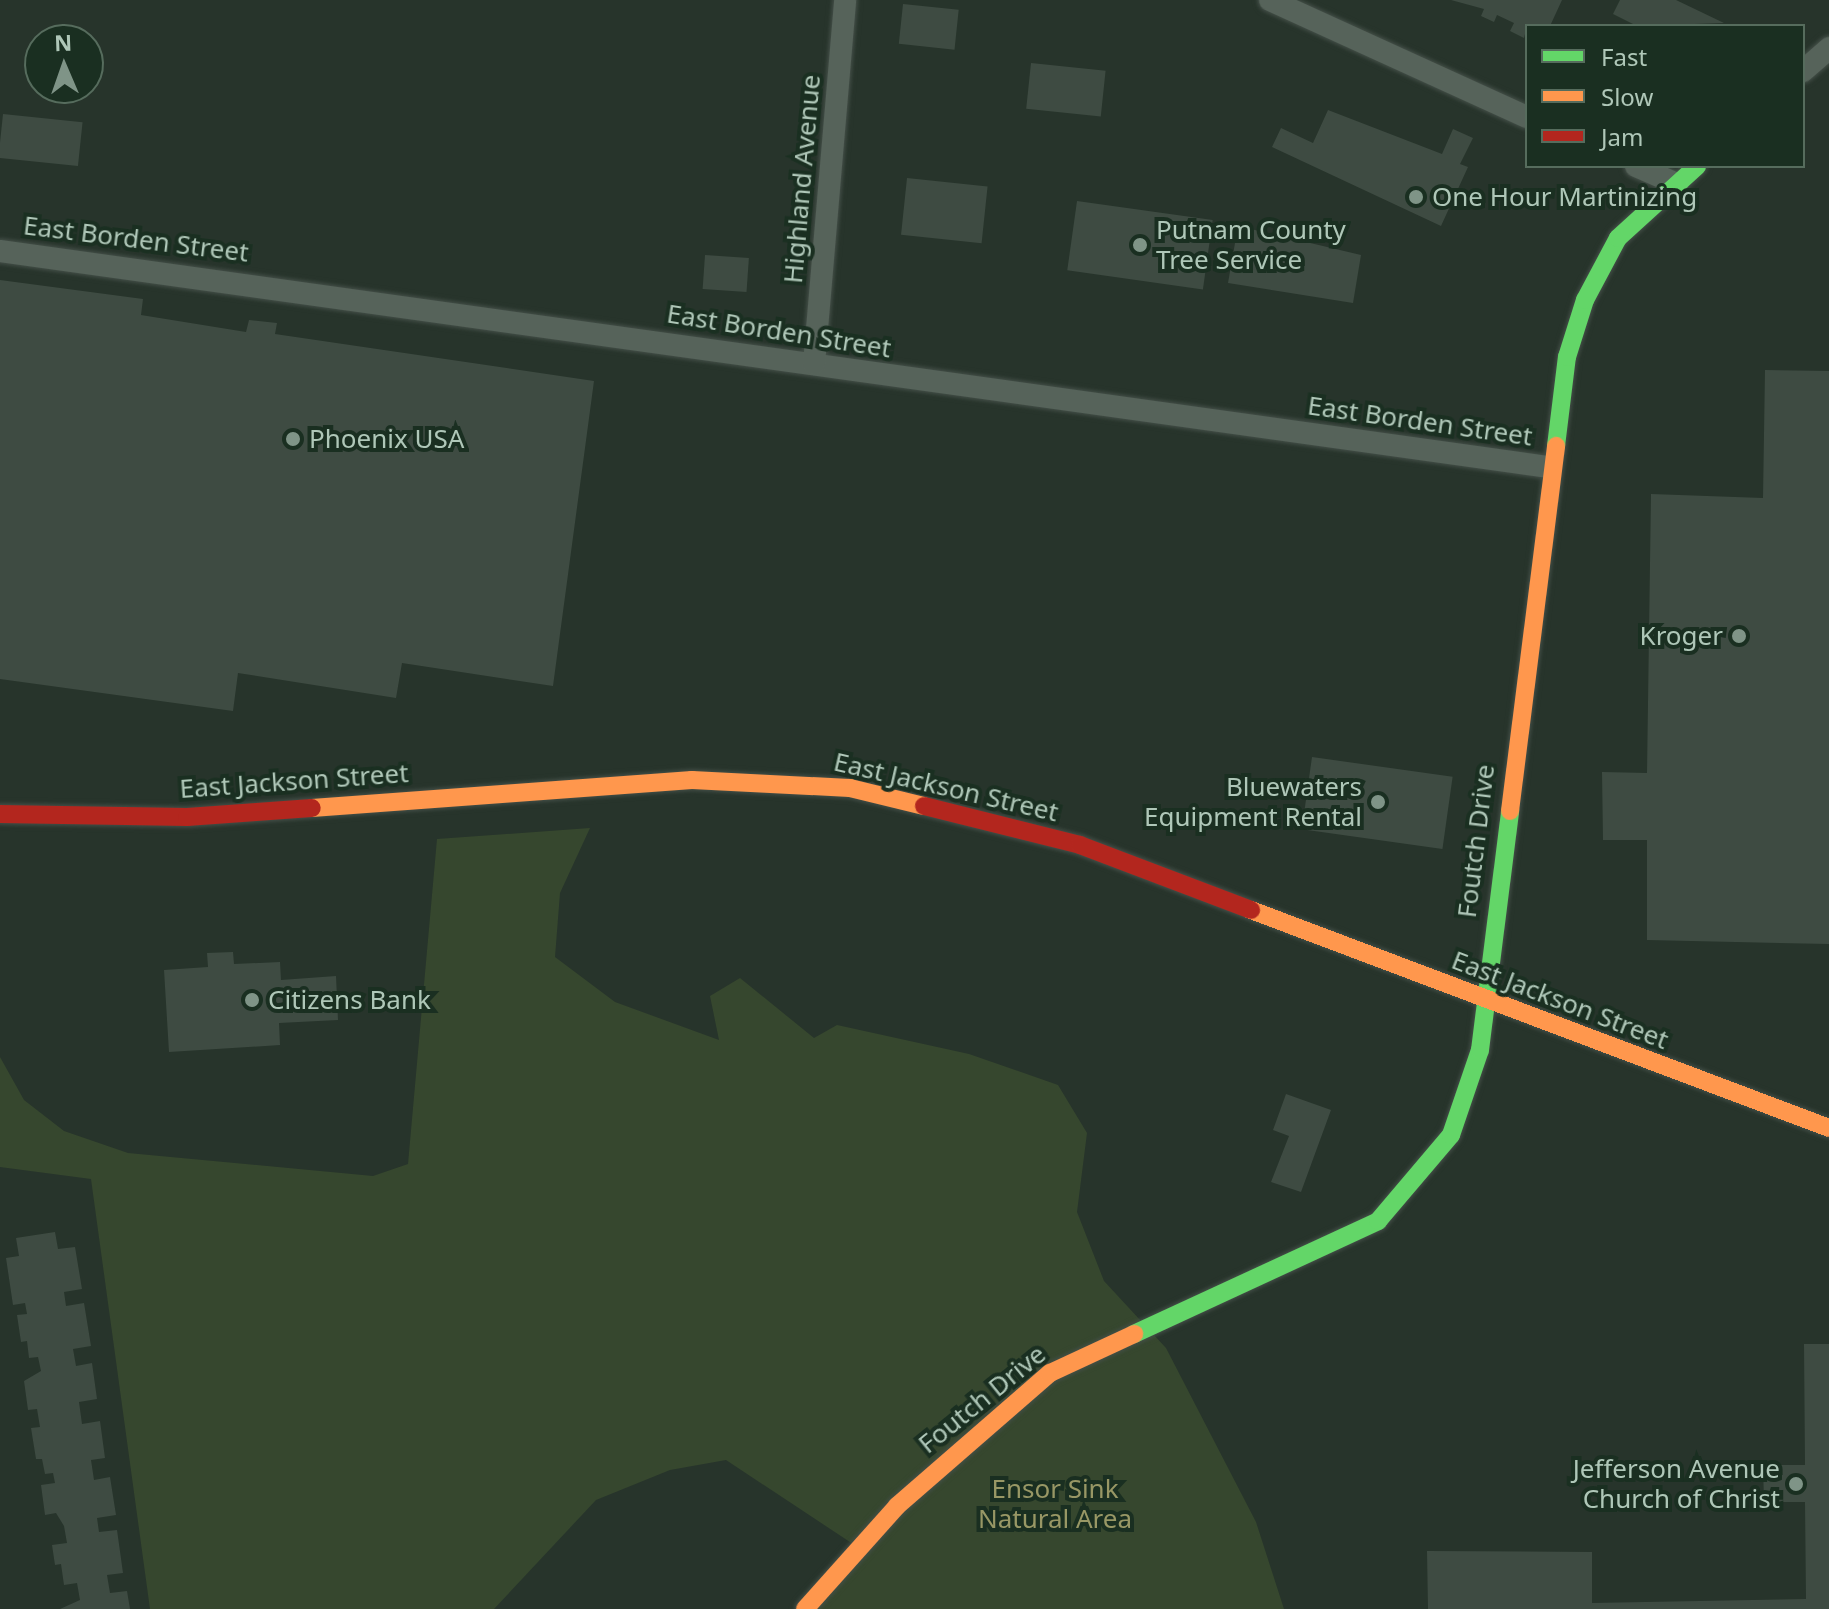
<!DOCTYPE html>
<style>
body{margin:0}
#map{position:relative;width:1829px;height:1609px;overflow:hidden;background:#27342b;font-family:"Noto Sans",sans-serif}
div>[style]{position:absolute}
[style*='--x']{left:calc(var(--x)*1px);top:calc(var(--y)*1px);width:calc(var(--w)*1px);rotate:calc(var(--a)*1deg)}
.green>*{inset:0;background:#36472e}
.building>*{inset:0;background:#3e4b42;transform-origin:0 0}
.roads{filter:drop-shadow(0 0 2px #444f48) drop-shadow(0 0 2px #444f48)}
.street>*{height:22px;margin:-11px;padding:0 11px;transform-origin:11px;border-radius:11px;background:#56635a}
.fast>*{height:18px;margin:-9px;padding:0 9px;transform-origin:9px;border-radius:9px;background:#63d668}
.slow>*{height:18px;margin:-9px;padding:0 9px;transform-origin:9px;border-radius:9px;background:#ff974d}
.jam>*{height:18px;margin:-9px;padding:0 9px;transform-origin:9px;border-radius:9px;background:#b3261e}
.dots>*{width:22px;height:22px;translate:-50% -50%;box-sizing:border-box;border:4px solid #1a2f21;border-radius:50%}
span{translate:-50% -50%;white-space:nowrap;text-align:center;line-height:1.15;-webkit-text-stroke:8px #1a2f21;paint-order:stroke}
.street-label{font-size:26px;color:#afc7b8}
.poi-label{font-size:26px;color:#afc7b8}
.left{translate:0 -50%;text-align:left}
.right{translate:-100% -50%;text-align:right}
.park-label{font-size:26px;color:#989765}
.legend{position:absolute;left:1525px;top:24px;width:280px;height:144px;box-sizing:border-box;background:#1a2f21;border:2px solid #566c5d;margin:0;padding:10px 14px;list-style:none;font-size:24px;color:#afc7b8}
.legend li{display:flex;align-items:center;gap:16px;height:40px}
.legend b{width:40px;border:2px solid #566c5d}
.north{position:absolute;left:24px;top:24px;width:80px;height:80px;box-sizing:border-box;background:#1a2f21;border:2px solid #566c5d;border-radius:50%;rotate:358deg;font-size:22px;font-weight:700;line-height:32px;text-align:center;color:#afc7b8}
.north::after{content:'';display:block;margin:auto;width:28px;height:36px;background:#7f9487;clip-path:polygon(50% 0,100% 100%,50% 72%,0 100%)}
</style>
<div id="map">
<div class="green">
<i style="clip-path:polygon(590px 828px,560px 893px,555px 957px,615px 1002px,719px 1040px,710px 996px,740px 978px,814px 1038px,837px 1025px,969px 1054px,1058px 1085px,1087px 1133px,1077px 1212px,1104px 1281px,1166px 1348px,1256px 1522px,1284px 1609px,805px 1609px,859px 1548px,726px 1460px,670px 1470px,596px 1500px,494px 1609px,150px 1609px,91px 1179px,0 1167px,0 1057px,24px 1100px,64px 1131px,128px 1153px,373px 1176px,408px 1164px,437px 839px)"></i>
</div>
<div class="building">
<i style="clip-path:polygon(1451px 0,1562px 0,1550px 26px,1527px 26px,1524px 38px,1510px 31px,1514px 23px,1497px 15px,1494px 22px,1481px 16px,1484px 9px)"></i>
<i style="clip-path:polygon(1620px 0,1676px 0,1724px 23px,1637px 26px,1613px 14px)"></i>
<i style="left:903px;top:4px;width:56px;height:40px;rotate:6deg"></i>
<i style="left:1031px;top:63px;width:75px;height:46px;rotate:6deg"></i>
<i style="clip-path:polygon(1328px 110px,1442px 154px,1453px 129px,1473px 138px,1460px 164px,1468px 167px,1441px 226px,1272px 147px,1281px 128px,1313px 143px)"></i>
<i style="left:3px;top:114px;width:80px;height:44px;rotate:6deg"></i>
<i style="left:907px;top:178px;width:81px;height:57px;rotate:6deg"></i>
<i style="left:1077px;top:201px;width:137px;height:70px;rotate:8deg"></i>
<i style="clip-path:polygon(1238px 226px,1361px 255px,1353px 303px,1228px 283px)"></i>
<i style="left:705px;top:255px;width:44px;height:34px;rotate:4deg"></i>
<i style="clip-path:polygon(0 280px,143px 299px,141px 315px,246px 332px,249px 320px,277px 323px,275px 334px,594px 381px,553px 686px,402px 663px,396px 698px,238px 673px,233px 711px,0 679px)"></i>
<i style="clip-path:polygon(1765px 370px,1829px 371px,1829px 944px,1647px 940px,1647px 840px,1603px 840px,1602px 772px,1647px 773px,1651px 494px,1763px 498px)"></i>
<i style="left:1312px;top:757px;width:142px;height:73px;rotate:8deg"></i>
<i style="clip-path:polygon(233px 952px,234px 964px,280px 962px,281px 980px,336px 976px,338px 1020px,279px 1023px,280px 1045px,169px 1052px,164px 970px,208px 967px,207px 953px)"></i>
<i style="clip-path:polygon(1286px 1094px,1331px 1110px,1301px 1192px,1271px 1182px,1289px 1136px,1273px 1130px)"></i>
<i style="clip-path:polygon(55px 1232px,58px 1249px,75px 1247px,82px 1289px,64px 1292px,66px 1306px,84px 1303px,91px 1346px,73px 1349px,76px 1366px,92px 1363px,97px 1399px,79px 1402px,82px 1424px,100px 1421px,105px 1458px,91px 1460px,94px 1480px,110px 1477px,116px 1515px,97px 1518px,99px 1532px,117px 1530px,123px 1573px,107px 1575px,110px 1593px,127px 1591px,130px 1609px,60px 1609px,80px 1600px,77px 1583px,64px 1585px,61px 1564px,55px 1565px,52px 1545px,67px 1543px,64px 1526px,56px 1513px,45px 1515px,41px 1485px,55px 1483px,53px 1473px,45px 1474px,42px 1459px,36px 1459px,31px 1428px,40px 1427px,37px 1409px,28px 1410px,24px 1381px,41px 1371px,38px 1357px,29px 1358px,27px 1341px,21px 1342px,17px 1315px,27px 1314px,25px 1303px,13px 1305px,6px 1258px,19px 1256px,16px 1238px)"></i>
<i style="clip-path:polygon(1804px 1344px,1829px 1344px,1829px 1609px,1428px 1609px,1427px 1551px,1592px 1552px,1592px 1603px,1806px 1599px,1805px 1502px,1764px 1502px,1763px 1465px,1805px 1465px)"></i>
</div>
<div class="roads">
<div class="street">
<i style="--x:1270;--y:0;--w:282;--a:24.5"></i>
<i style="--x:1803;--y:71;--w:35;--a:-41"></i>
<i style="--x:1636;--y:166;--w:45;--a:23.7"></i>
<i style="--x:0;--y:251;--w:1564;--a:7.94"></i>
<i style="--x:814;--y:364;--w:365;--a:-85.1"></i>
</div>
<div class="fast">
<i style="--x:1556;--y:446;--w:90;--a:-83"></i>
<i style="--x:1567;--y:357;--w:60;--a:-72.5"></i>
<i style="--x:1585;--y:300;--w:70;--a:-62"></i>
<i style="--x:1618;--y:238;--w:107;--a:-42.3"></i>
<i style="--x:1134;--y:1334;--w:269;--a:-24.8"></i>
<i style="--x:1378;--y:1221;--w:113;--a:-49.7"></i>
<i style="--x:1451;--y:1135;--w:90;--a:-71.2"></i>
<i style="--x:1480;--y:1050;--w:241;--a:-82.8"></i>
</div>
<div class="slow">
<i style="--x:312;--y:808;--w:381;--a:-4.2"></i>
<i style="--x:692;--y:780;--w:158;--a:2.9"></i>
<i style="--x:850;--y:788;--w:76;--a:13.7"></i>
<i style="--x:1510;--y:811;--w:368;--a:-82.8"></i>
<i style="--x:1251;--y:910;--w:618;--a:20.66"></i>
<i style="--x:805;--y:1609;--w:138;--a:-48.2"></i>
<i style="--x:897;--y:1506;--w:203;--a:-41"></i>
<i style="--x:1050;--y:1373;--w:93;--a:-24.9"></i>
</div>
<div class="jam">
<i style="--x:924;--y:806;--w:161;--a:14"></i>
<i style="--x:1080;--y:845;--w:183;--a:20.8"></i>
<i style="--x:0;--y:814;--w:187;--a:0.9"></i>
<i style="--x:187;--y:817;--w:125;--a:-4.1"></i>
</div>
</div>
<div class="dots">
<i style="left:1416px;top:197px;background:#7f9487"></i>
<i style="left:1140px;top:245px;background:#7f9487"></i>
<i style="left:293px;top:439px;background:#7f9487"></i>
<i style="left:1739px;top:636px;background:#7f9487"></i>
<i style="left:1378px;top:802px;background:#7f9487"></i>
<i style="left:252px;top:1000px;background:#7f9487"></i>
<i style="left:1796px;top:1484px;background:#7f9487"></i>
</div>
<div class="street-label">
<span style="left:802px;top:179px;rotate:-85deg">Highland Avenue</span>
<span style="left:136px;top:239px;rotate:7deg">East Borden Street</span>
<span style="left:779px;top:331px;rotate:9deg">East Borden Street</span>
<span style="left:1420px;top:421px;rotate:8deg">East Borden Street</span>
<span style="left:294px;top:781px;rotate:-4deg">East Jackson Street</span>
<span style="left:946px;top:787px;rotate:13deg">East Jackson Street</span>
<span style="left:1476px;top:841px;rotate:-83deg">Foutch Drive</span>
<span style="left:1560px;top:1000px;rotate:21deg">East Jackson Street</span>
<span style="left:982px;top:1399px;rotate:-39deg">Foutch Drive</span>
</div>
<div class="poi-label">
<span class="left" style="left:1432px;top:197px">One Hour Martinizing</span>
<span class="left" style="left:1156px;top:245px">Putnam County<br>Tree Service</span>
<span class="left" style="left:309px;top:439px">Phoenix USA</span>
<span class="right" style="left:1723px;top:636px">Kroger</span>
<span class="right" style="left:1362px;top:802px">Bluewaters<br>Equipment Rental</span>
<span class="left" style="left:268px;top:1000px">Citizens Bank</span>
<span class="right" style="left:1780px;top:1484px">Jefferson Avenue<br>Church of Christ</span>
</div>
<div class="park-label">
<span style="left:1055px;top:1504px">Ensor Sink<br>Natural Area</span>
</div>
<ul class="legend">
<li><b style="height:10px;background:#63d668"></b>Fast</li>
<li><b style="height:10px;background:#ff974d"></b>Slow</li>
<li><b style="height:10px;background:#b3261e"></b>Jam</li>
</ul>
<div class="north">N</div>
</div>
